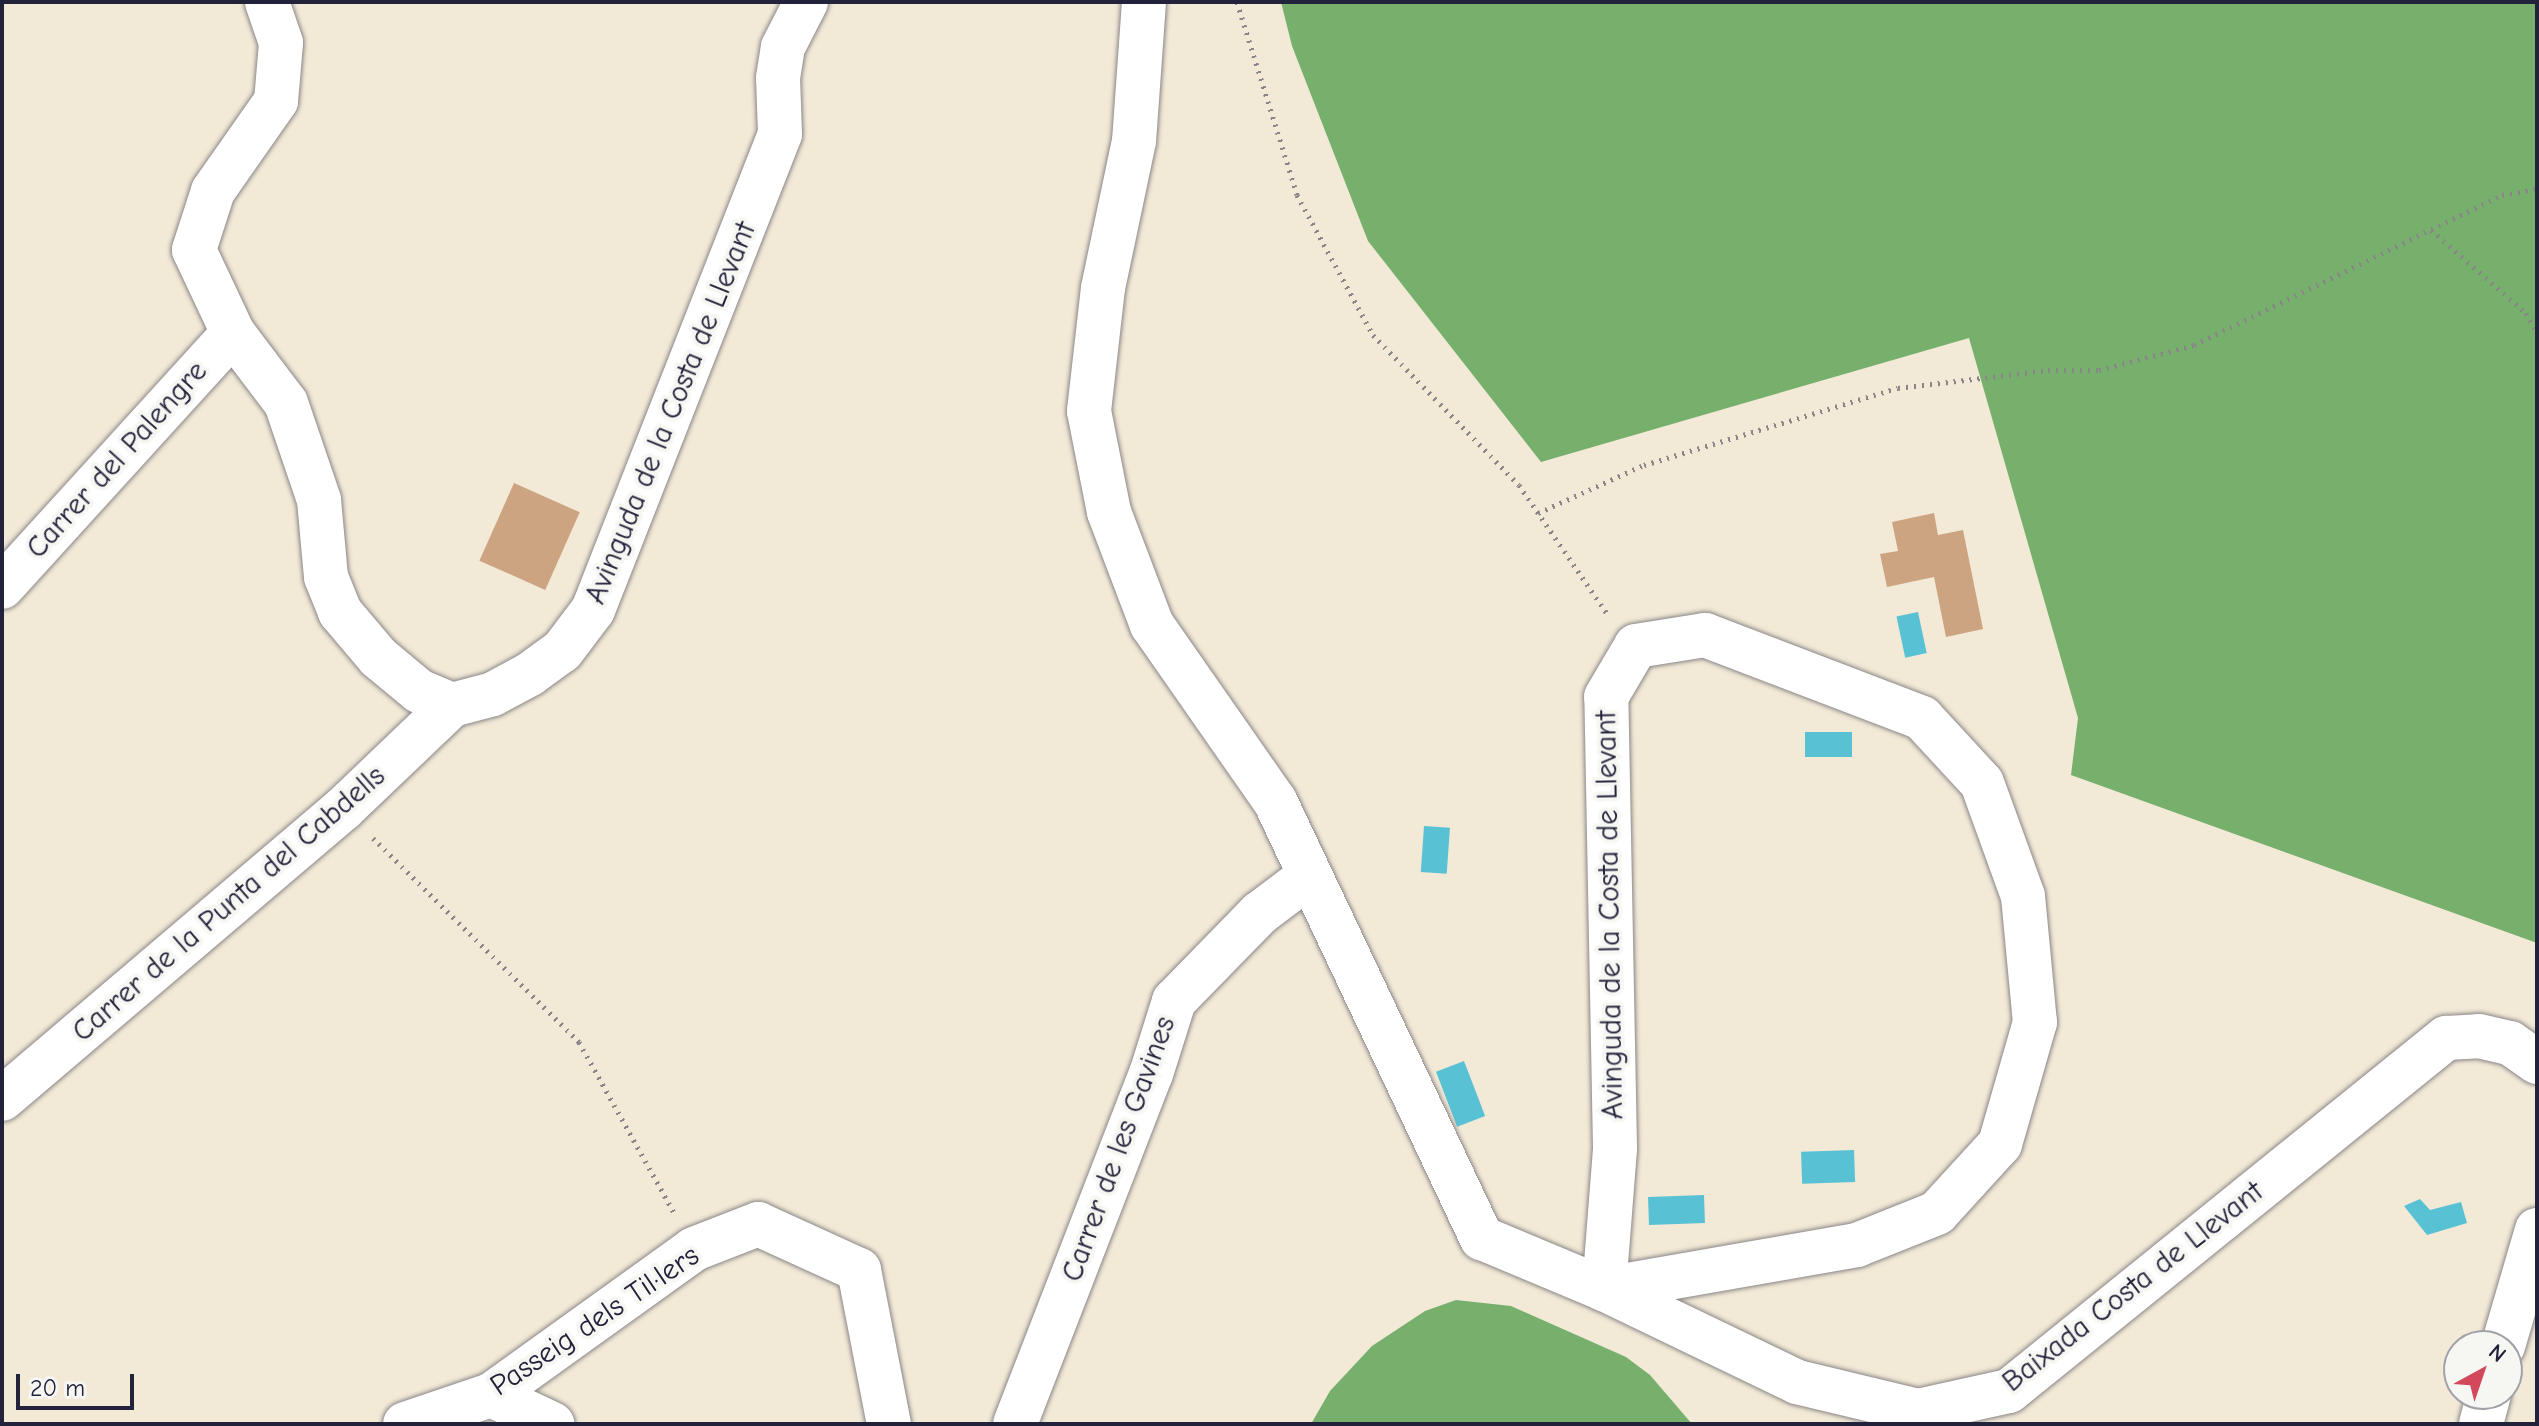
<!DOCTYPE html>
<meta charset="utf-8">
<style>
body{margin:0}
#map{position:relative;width:2539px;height:1426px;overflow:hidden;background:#f2e9d6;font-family:"Comic Neue",sans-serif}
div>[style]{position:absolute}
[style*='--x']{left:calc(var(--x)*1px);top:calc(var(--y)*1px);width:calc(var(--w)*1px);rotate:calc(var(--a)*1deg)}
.forest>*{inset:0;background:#77af6d}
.water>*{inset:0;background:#58c2d4;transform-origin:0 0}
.building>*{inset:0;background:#cda482;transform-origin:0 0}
.path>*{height:5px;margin-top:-2.5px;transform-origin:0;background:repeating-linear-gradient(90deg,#8a8688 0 2px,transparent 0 8px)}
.roads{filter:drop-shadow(0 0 2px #8a8688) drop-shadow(0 0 2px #8a8688)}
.minor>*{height:44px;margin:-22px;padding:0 22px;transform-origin:22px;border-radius:22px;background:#fff}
span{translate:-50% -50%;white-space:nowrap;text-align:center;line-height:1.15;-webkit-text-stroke:8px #f6f6f2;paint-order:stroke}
.street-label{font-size:30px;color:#22223b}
.frame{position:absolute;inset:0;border:4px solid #22223b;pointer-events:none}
.north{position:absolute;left:2443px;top:1330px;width:80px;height:80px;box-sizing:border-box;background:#f6f6f2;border:2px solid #a1a1a9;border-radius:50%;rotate:40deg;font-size:22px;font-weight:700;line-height:32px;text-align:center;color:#22223b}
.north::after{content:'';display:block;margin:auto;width:28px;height:36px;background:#d1495b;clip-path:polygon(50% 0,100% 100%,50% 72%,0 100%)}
.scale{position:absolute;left:16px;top:1374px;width:118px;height:36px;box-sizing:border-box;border:4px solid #22223b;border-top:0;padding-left:10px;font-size:24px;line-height:28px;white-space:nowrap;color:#22223b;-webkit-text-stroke:6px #f6f6f2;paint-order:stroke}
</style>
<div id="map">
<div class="forest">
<i style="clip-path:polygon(1281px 2px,2537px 2px,2537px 943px,2071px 775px,2078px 718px,1969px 338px,1541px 462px,1368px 241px,1292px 46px)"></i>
<i style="clip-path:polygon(1456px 1300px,1511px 1306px,1626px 1357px,1650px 1375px,1692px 1424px,1311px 1424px,1330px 1391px,1372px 1346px,1425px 1311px)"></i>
</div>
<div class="water">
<i style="left:1918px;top:612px;width:42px;height:22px;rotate:78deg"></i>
<i style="left:1805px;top:732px;width:47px;height:25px"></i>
<i style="left:1424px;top:826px;width:26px;height:46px;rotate:4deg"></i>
<i style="left:1464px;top:1061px;width:59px;height:30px;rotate:69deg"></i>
<i style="left:1854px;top:1150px;width:32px;height:53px;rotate:88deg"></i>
<i style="left:1704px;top:1195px;width:28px;height:56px;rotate:88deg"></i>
<i style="clip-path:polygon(2420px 1199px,2430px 1210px,2461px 1202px,2467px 1223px,2427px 1235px,2404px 1206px)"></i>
</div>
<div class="building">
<i style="left:514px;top:483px;width:72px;height:85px;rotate:24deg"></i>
<i style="clip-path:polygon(1934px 513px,1938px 535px,1963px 530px,1983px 629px,1946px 637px,1934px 577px,1887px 587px,1880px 554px,1898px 551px,1892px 522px)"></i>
</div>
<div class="path">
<i style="--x:1237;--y:2;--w:202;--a:72.7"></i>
<i style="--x:1297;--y:195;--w:159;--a:61.5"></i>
<i style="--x:1373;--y:335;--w:209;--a:45.8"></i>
<i style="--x:1519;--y:485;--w:158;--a:55.6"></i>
<i style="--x:2431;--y:230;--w:126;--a:41.1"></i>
<i style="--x:2526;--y:313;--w:23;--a:61"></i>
<i style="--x:1538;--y:513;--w:116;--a:-24.4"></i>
<i style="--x:1644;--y:465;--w:265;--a:-16.9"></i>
<i style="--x:1898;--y:388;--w:151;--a:-6.8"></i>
<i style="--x:2048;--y:370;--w:51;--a:0"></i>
<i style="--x:2099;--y:370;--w:98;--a:-14.7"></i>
<i style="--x:2194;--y:345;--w:343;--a:-26"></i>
<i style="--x:2502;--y:195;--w:36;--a:-10"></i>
<i style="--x:373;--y:838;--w:290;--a:44.7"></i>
<i style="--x:579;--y:1042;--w:196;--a:60.9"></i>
</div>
<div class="roads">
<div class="minor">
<i style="--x:267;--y:2;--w:43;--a:71.1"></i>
<i style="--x:281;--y:43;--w:58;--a:94.9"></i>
<i style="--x:276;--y:101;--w:110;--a:125"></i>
<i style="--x:213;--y:191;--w:62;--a:107.9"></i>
<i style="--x:194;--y:250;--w:92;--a:64.8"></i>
<i style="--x:233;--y:333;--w:88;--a:52.9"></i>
<i style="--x:286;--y:403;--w:102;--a:71.2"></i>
<i style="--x:319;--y:500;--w:77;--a:84.8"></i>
<i style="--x:326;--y:577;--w:38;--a:68"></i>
<i style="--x:340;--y:612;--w:59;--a:49.8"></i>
<i style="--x:378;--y:657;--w:53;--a:39.7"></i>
<i style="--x:419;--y:691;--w:36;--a:23"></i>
<i style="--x:452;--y:705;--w:42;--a:-15"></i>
<i style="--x:493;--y:694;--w:42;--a:-28.4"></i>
<i style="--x:530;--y:674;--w:39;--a:-36"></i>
<i style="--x:562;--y:651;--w:51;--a:-52.9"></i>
<i style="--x:593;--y:610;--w:511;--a:-68.55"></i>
<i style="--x:780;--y:134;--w:56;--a:-92"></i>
<i style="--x:778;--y:78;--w:31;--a:-81"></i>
<i style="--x:783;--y:47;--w:51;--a:-62.9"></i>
<i style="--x:1144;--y:2;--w:139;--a:94.1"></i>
<i style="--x:1134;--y:141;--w:150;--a:101.9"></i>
<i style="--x:1103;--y:288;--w:124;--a:96.5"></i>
<i style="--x:1089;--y:411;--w:103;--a:78.8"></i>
<i style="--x:1109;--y:512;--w:121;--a:69.2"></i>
<i style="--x:1152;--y:625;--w:215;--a:55.1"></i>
<i style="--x:1275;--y:801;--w:484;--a:64.7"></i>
<i style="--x:1482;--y:1238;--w:132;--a:22.7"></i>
<i style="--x:1604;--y:1289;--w:214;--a:25.7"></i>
<i style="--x:1797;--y:1382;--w:124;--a:13.5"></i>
<i style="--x:1918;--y:1411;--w:93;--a:-12.4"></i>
<i style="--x:2009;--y:1391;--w:562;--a:-38.93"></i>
<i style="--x:2446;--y:1038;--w:33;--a:-3"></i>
<i style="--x:2479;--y:1036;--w:32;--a:13"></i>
<i style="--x:2510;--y:1043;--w:33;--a:35"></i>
<i style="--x:2;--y:587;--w:343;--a:-47.7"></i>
<i style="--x:1705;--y:635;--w:232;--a:20.9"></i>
<i style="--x:1922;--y:718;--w:88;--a:47.3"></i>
<i style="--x:1982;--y:783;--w:120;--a:70.1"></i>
<i style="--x:2023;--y:896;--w:127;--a:84.6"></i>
<i style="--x:2035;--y:1022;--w:127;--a:106"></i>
<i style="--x:2000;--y:1144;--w:93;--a:132.4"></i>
<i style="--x:1937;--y:1213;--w:86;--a:158.2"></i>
<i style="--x:1857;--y:1245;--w:257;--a:170.1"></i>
<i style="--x:1604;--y:1289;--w:141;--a:-85.5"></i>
<i style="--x:1615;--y:1148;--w:451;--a:-91.1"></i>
<i style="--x:1606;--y:697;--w:59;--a:-59.5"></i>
<i style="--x:1636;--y:646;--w:70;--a:-9.1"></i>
<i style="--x:2;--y:1099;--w:448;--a:-40.4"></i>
<i style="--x:343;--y:809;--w:151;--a:-43.7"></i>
<i style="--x:2503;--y:1346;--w:121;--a:-73.7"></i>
<i style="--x:491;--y:1395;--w:68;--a:25.4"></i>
<i style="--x:405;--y:1424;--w:91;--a:-18.6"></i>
<i style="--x:491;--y:1395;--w:250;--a:-35.7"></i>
<i style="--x:694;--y:1249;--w:69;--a:-21.3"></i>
<i style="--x:758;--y:1224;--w:111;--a:24.5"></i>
<i style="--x:859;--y:1270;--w:157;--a:79"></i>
<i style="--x:1015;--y:1424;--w:375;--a:-68.8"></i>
<i style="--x:1151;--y:1074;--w:77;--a:-72.5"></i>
<i style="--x:1174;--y:1001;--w:123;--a:-45.7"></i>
<i style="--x:1260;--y:913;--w:61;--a:-37.1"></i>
<i style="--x:2481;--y:1424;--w:31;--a:-75"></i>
</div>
</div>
<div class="street-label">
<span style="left:671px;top:413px;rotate:-68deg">Avinguda de la Costa de Llevant</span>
<span style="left:117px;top:460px;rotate:-48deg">Carrer del Palengre</span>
<span style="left:229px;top:904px;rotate:-41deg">Carrer de la Punta del Cabdells</span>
<span style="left:1610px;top:915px;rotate:-91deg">Avinguda de la Costa de Llevant</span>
<span style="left:1119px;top:1149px;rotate:-70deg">Carrer de les Gavines</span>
<span style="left:2133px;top:1287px;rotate:-38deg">Baixada Costa de Llevant</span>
<span style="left:595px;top:1321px;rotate:-34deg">Passeig dels Til·lers</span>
</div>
<div class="frame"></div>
<div class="north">N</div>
<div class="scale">20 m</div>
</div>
